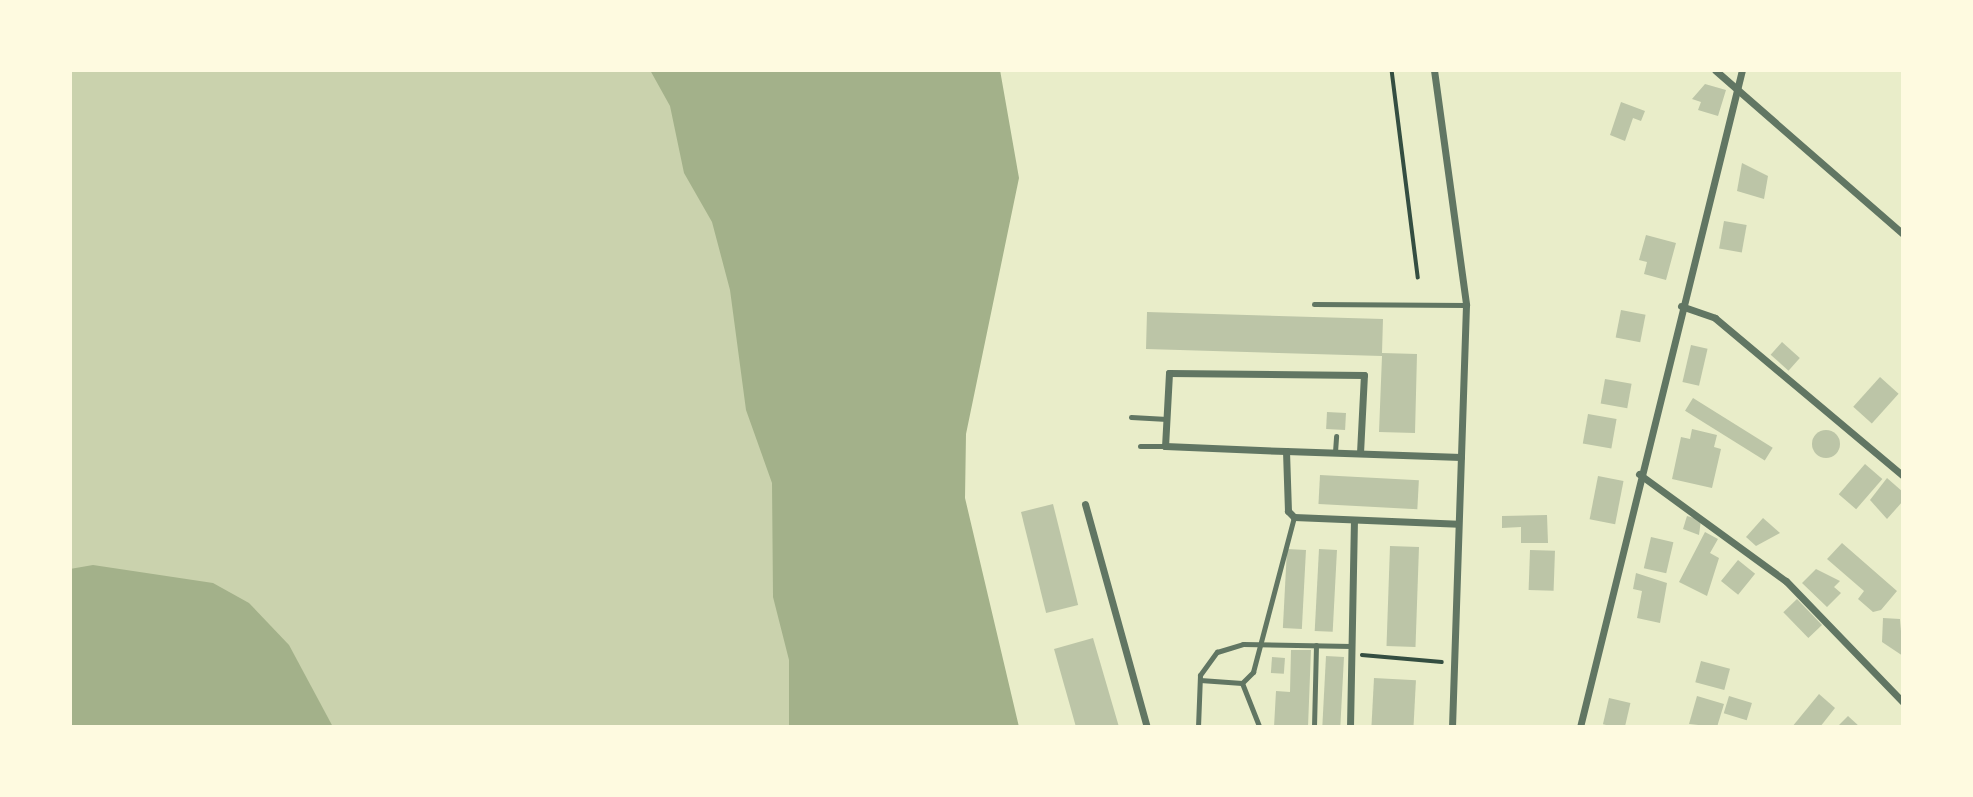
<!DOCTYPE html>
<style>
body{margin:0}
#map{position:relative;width:1973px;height:797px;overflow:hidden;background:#e9edc9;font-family:"Zilla Slab",serif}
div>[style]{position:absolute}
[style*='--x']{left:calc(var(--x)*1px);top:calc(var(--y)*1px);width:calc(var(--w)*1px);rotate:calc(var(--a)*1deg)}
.green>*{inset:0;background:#cad2ad}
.water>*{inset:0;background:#a3b18a}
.building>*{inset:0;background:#bcc5a7;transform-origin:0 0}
.round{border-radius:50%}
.path>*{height:3.5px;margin:-1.75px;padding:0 1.75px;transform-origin:1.75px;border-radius:1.75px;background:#344e41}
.service>*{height:5px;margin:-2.5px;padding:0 2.5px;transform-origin:2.5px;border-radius:2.5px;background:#617663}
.minor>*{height:7px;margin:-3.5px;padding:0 3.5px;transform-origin:3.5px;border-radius:3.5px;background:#617663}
span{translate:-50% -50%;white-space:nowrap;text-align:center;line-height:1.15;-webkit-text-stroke:5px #fefae0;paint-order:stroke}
.frame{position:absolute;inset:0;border:72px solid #fefae0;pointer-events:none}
</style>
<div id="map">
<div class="green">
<i style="clip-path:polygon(70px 70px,666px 70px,770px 400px,809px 727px,70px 727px)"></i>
</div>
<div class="water">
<i style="clip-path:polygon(650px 70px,1000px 70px,1019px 178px,966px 434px,965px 498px,1019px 727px,789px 727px,789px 660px,773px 597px,772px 483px,746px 410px,730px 290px,712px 222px,684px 173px,670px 106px)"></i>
<i style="clip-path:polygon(93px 565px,213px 583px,249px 603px,289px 645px,333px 727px,70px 727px,70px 569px)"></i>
</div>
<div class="building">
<i style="clip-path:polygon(1705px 84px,1726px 90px,1718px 116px,1698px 110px,1701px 102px,1692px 99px)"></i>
<i style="clip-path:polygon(1621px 102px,1645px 111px,1641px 121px,1633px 118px,1625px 141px,1610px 135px)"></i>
<i style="clip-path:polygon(1742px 163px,1768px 176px,1764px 199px,1737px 191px)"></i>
<i style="left:1724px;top:221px;width:23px;height:28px;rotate:10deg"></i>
<i style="clip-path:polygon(1646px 235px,1676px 243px,1666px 280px,1644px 274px,1647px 262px,1639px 260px)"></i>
<i style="left:1621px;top:310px;width:25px;height:28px;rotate:11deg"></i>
<i style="clip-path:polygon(1147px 312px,1383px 319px,1382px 353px,1417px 354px,1415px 433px,1379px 432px,1382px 356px,1146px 349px)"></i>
<i style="left:1782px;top:342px;width:24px;height:17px;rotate:42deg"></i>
<i style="left:1691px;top:345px;width:17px;height:38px;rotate:13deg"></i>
<i style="left:1880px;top:377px;width:25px;height:40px;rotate:42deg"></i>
<i style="left:1605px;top:379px;width:27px;height:25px;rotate:10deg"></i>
<i style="left:1693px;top:398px;width:94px;height:15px;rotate:32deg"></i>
<i style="left:1327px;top:412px;width:19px;height:17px;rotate:3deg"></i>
<i style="left:1588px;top:414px;width:29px;height:30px;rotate:10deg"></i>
<i style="clip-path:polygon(1692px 429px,1717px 435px,1714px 447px,1721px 449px,1712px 488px,1672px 479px,1681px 437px,1690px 439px)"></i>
<i class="round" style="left:1812px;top:430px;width:28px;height:28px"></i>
<i style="left:1865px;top:464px;width:23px;height:40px;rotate:41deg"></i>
<i style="left:1320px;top:475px;width:99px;height:29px;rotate:3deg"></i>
<i style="left:1598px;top:476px;width:26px;height:44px;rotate:11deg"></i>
<i style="clip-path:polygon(1887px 478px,1903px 492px,1903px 501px,1887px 519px,1870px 500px)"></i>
<i style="left:1053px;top:504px;width:104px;height:33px;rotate:76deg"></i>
<i style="clip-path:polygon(1547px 515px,1548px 543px,1521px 543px,1521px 527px,1502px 528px,1502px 516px)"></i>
<i style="clip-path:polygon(1687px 516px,1701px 520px,1699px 535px,1683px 529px)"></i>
<i style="clip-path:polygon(1763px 518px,1780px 533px,1756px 546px,1746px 537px)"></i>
<i style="clip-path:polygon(1705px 532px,1718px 539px,1710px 553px,1719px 558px,1707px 596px,1679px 582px)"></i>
<i style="left:1651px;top:537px;width:23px;height:32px;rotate:13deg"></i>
<i style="clip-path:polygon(1842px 543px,1897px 591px,1881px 610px,1873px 612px,1858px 599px,1864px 591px,1827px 559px)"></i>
<i style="left:1390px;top:546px;width:29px;height:100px;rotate:2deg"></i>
<i style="left:1287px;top:549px;width:19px;height:79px;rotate:3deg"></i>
<i style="left:1319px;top:549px;width:18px;height:82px;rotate:3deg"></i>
<i style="left:1530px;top:550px;width:25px;height:40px;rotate:2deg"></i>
<i style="left:1738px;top:560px;width:22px;height:27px;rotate:39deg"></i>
<i style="clip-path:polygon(1816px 569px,1840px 581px,1834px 587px,1841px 593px,1827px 607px,1802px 583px)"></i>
<i style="clip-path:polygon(1636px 573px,1667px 583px,1660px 623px,1637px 618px,1642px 591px,1633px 589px)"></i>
<i style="left:1797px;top:599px;width:36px;height:19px;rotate:46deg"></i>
<i style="clip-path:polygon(1883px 618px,1900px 619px,1903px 656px,1882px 642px)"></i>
<i style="clip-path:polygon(1093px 638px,1119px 727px,1076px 727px,1054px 649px)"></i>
<i style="clip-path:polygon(1291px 650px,1311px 650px,1308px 727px,1274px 727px,1276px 691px,1290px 692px)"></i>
<i style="left:1326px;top:656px;width:18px;height:71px;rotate:3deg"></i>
<i style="left:1272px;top:657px;width:13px;height:16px;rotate:4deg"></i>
<i style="left:1701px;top:661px;width:30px;height:22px;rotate:15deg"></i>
<i style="left:1374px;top:678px;width:42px;height:49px;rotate:3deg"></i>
<i style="clip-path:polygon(1819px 694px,1835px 708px,1820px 727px,1792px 727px)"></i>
<i style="clip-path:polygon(1697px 696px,1724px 704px,1717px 727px,1689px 724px)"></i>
<i style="left:1729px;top:696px;width:24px;height:18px;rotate:17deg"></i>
<i style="left:1609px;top:698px;width:22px;height:27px;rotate:13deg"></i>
<i style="clip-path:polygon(1848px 716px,1860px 727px,1837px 727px)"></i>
</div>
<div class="path">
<i style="--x:1392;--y:70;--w:209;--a:82.8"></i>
<i style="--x:1362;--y:655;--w:80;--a:5"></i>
</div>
<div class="service">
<i style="--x:1314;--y:304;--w:152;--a:0.4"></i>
<i style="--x:1131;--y:417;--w:36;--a:3"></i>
<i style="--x:1140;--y:446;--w:25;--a:0"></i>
<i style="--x:1335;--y:452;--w:16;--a:-86"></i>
<i style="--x:1200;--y:680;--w:42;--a:4.1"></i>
<i style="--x:1242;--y:683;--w:16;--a:-45"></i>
<i style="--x:1253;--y:672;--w:160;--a:-75.2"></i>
<i style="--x:1242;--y:683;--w:46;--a:68.4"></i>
<i style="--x:1198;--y:727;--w:52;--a:-87.8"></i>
<i style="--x:1200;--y:675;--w:29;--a:-54"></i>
<i style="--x:1217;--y:652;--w:27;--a:-17"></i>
<i style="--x:1243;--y:644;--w:108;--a:1.1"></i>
<i style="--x:1314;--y:727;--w:82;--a:-88.6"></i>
</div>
<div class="minor">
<i style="--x:1434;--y:70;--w:237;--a:82.2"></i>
<i style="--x:1466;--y:305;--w:422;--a:91.9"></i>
<i style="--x:1715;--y:70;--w:249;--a:41.1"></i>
<i style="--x:1681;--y:306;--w:36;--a:19"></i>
<i style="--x:1715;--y:318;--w:246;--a:40"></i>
<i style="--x:1286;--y:451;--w:175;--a:2"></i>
<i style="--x:1360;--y:453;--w:78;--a:-87.1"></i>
<i style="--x:1364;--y:375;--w:195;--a:-179.4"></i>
<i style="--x:1169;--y:373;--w:73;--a:93.1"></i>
<i style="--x:1165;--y:446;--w:121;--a:2.4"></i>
<i style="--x:1286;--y:451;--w:60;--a:88.1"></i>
<i style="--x:1288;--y:511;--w:8;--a:45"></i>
<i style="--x:1294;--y:517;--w:164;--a:2.4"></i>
<i style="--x:1639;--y:474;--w:182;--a:36.1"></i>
<i style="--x:1786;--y:581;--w:168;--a:46"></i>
<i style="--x:1085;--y:504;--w:231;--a:74.5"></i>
<i style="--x:1350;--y:727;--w:206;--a:-88.9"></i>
<i style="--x:1580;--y:727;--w:677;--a:-76.15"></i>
</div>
<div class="frame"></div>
</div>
